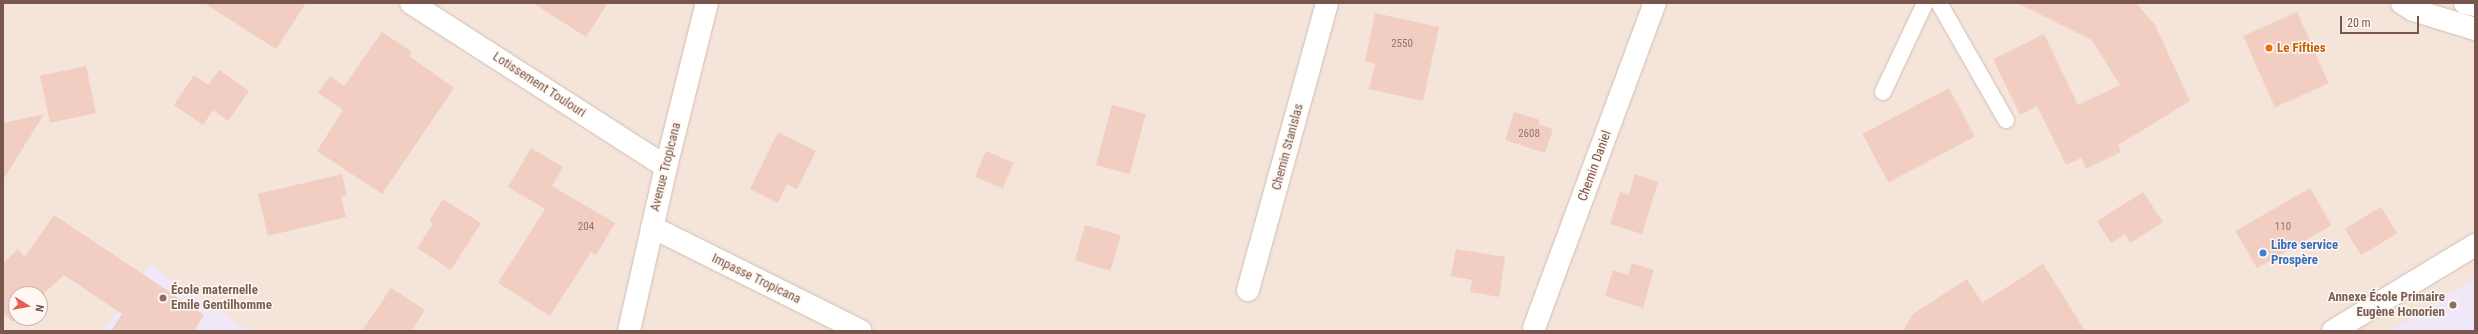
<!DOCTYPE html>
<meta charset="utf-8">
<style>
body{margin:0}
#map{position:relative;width:2478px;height:334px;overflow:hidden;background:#fcf3ea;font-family:"Roboto Condensed",sans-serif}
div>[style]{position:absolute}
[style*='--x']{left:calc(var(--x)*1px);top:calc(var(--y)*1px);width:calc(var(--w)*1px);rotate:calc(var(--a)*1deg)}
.residential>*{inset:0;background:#f4e4d9}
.education>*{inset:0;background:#f0e7f9}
.building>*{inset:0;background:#f2cec2;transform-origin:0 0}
.roads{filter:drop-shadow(0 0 1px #d2bcb2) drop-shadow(0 0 1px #d2bcb2)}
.lane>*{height:16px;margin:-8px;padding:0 8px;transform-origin:8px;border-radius:8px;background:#fff}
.street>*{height:22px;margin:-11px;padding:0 11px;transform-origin:11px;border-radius:11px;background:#fff}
.secondary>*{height:22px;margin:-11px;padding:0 11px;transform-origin:11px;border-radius:11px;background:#fff}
.dots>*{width:11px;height:11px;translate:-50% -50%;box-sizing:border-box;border:2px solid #fff7f1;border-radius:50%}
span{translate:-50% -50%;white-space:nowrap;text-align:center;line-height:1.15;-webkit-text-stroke:3px #fff7f1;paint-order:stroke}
.number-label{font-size:11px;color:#96746a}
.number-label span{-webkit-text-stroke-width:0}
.food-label{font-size:13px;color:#c56008;font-weight:700}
.left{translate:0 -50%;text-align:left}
.street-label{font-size:13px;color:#78564d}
.shop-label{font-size:13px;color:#366cbe;font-weight:700}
.education-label{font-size:13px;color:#785e54;font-weight:700}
.right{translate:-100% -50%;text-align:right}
.frame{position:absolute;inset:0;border:4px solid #78564d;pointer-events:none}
.north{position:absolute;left:8px;top:286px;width:40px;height:40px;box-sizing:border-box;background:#fff7f1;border:1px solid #c9b7af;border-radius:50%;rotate:101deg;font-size:11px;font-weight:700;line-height:16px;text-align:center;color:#78564d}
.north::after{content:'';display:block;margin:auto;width:14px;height:18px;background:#e45e52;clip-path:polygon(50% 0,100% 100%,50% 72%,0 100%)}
.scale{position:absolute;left:2340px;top:16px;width:79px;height:18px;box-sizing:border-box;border:2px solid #78564d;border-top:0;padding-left:5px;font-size:12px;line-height:14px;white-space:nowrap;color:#78564d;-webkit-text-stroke:3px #fff7f1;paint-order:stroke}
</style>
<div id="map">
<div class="residential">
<i style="clip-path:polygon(evenodd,3px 3px,2475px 3px,2475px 331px,3px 331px,3px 3px,16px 294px,40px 294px,40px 318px,16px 318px,16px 294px)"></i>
</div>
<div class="education">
<i style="clip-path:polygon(150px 265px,249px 331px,103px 331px)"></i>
<i style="clip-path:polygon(2475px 279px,2475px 331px,2389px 331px)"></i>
</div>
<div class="building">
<i style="clip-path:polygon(204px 3px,306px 3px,276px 49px)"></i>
<i style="clip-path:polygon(533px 3px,608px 3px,586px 37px)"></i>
<i style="clip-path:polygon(2017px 3px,2136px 3px,2155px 25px,2190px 101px,2118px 145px,2121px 152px,2086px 169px,2081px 158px,2066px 165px,2037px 106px,2020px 115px,1993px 59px,2044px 34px,2078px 105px,2120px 85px,2092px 40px)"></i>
<i style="left:2297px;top:12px;width:78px;height:59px;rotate:66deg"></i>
<i style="clip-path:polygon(1375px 13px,1439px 27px,1423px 101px,1369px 89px,1375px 64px,1365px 61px)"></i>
<i style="clip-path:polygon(382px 32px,412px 52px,409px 56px,454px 88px,382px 194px,317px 151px,343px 110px,318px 93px,330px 76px,344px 86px)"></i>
<i style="left:86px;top:66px;width:48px;height:47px;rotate:78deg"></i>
<i style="clip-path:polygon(219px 70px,249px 91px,228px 121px,213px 110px,203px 125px,174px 105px,194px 75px,208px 85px)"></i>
<i style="left:1949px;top:88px;width:55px;height:98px;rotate:62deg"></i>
<i style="left:1112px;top:105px;width:35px;height:62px;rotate:15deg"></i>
<i style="clip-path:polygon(1514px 112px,1540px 120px,1538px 124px,1553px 129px,1545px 153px,1505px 140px)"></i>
<i style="clip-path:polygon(44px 114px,3px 180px,3px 123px)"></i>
<i style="clip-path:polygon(778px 132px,816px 151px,797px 189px,787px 184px,778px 203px,750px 189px)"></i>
<i style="clip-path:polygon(531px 148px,563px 167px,552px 186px,615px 223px,596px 255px,591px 252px,550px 316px,498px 283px,545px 209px,508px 187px)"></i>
<i style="left:986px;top:151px;width:30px;height:28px;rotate:23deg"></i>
<i style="clip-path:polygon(342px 174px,347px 196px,341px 197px,346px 217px,268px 236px,258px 194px)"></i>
<i style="clip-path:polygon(1635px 174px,1658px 182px,1642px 234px,1610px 224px,1620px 192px,1629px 195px)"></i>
<i style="left:2310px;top:188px;width:43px;height:86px;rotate:60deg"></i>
<i style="clip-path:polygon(2143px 192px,2163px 222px,2130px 243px,2125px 234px,2111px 243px,2097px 221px)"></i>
<i style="clip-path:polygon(443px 199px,481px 223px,451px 270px,417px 248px,433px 224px,429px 221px)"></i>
<i style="left:2381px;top:207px;width:31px;height:42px;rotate:59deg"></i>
<i style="clip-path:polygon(54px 215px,204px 315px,194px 331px,111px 331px,122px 314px,64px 275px,40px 297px,40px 294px,16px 294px,16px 318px,12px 322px,3px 311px,3px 263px,18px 249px,25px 257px)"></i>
<i style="left:1085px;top:225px;width:37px;height:37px;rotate:16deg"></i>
<i style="clip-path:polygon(1456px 249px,1505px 257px,1499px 297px,1470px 292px,1472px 280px,1451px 276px)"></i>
<i style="clip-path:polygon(1632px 263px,1654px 270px,1643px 308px,1605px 296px,1613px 270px,1628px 275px)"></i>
<i style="clip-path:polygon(2043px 264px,2085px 331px,1903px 331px,1913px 314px,1967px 279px,1982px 303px)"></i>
<i style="clip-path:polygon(391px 288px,425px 310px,411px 331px,362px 331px)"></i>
</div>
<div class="roads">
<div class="lane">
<i style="--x:1939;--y:3;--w:135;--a:60.2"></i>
<i style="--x:1883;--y:92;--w:98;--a:-64.7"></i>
</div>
<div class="street">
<i style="--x:411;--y:3;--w:303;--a:32.7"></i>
<i style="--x:652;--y:227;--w:233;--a:26.5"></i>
<i style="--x:1248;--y:290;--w:298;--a:-74.6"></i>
<i style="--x:1534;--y:328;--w:347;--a:-69.6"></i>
<i style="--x:629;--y:331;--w:168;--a:-77.3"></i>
<i style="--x:666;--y:167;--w:169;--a:-76"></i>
</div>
<div class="secondary">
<i style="--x:2402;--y:3;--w:13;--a:32"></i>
<i style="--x:2413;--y:10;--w:65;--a:17"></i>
<i style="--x:2465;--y:3;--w:10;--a:11"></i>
<i style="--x:2333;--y:331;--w:166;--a:-31.2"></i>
</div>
</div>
<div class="dots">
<i style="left:2269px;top:48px;background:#e8710a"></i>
<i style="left:2263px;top:253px;background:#3f7fe0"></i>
<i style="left:163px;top:298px;background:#8d6e63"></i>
<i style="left:2453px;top:305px;background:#8d6e63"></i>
</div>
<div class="number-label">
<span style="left:1402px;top:44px">2550</span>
<span style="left:1529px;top:134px">2608</span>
<span style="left:586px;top:227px">204</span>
<span style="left:2283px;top:227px">110</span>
</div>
<div class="food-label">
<span class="left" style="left:2277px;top:48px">Le Fifties</span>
</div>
<div class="street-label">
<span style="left:539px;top:85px;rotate:33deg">Lotissement Toulouri</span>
<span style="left:1288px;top:147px;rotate:-75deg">Chemin Stanislas</span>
<span style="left:1595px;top:166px;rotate:-70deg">Chemin Daniel</span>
<span style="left:666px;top:167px;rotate:-76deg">Avenue Tropicana</span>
<span style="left:756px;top:279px;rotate:26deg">Impasse Tropicana</span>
</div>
<div class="shop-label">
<span class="left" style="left:2271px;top:253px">Libre service<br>Prospère</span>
</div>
<div class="education-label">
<span class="left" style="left:171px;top:298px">École maternelle<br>Emile Gentilhomme</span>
<span class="right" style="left:2445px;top:305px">Annexe École Primaire<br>Eugène Honorien</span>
</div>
<div class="frame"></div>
<div class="north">N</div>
<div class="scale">20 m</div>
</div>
